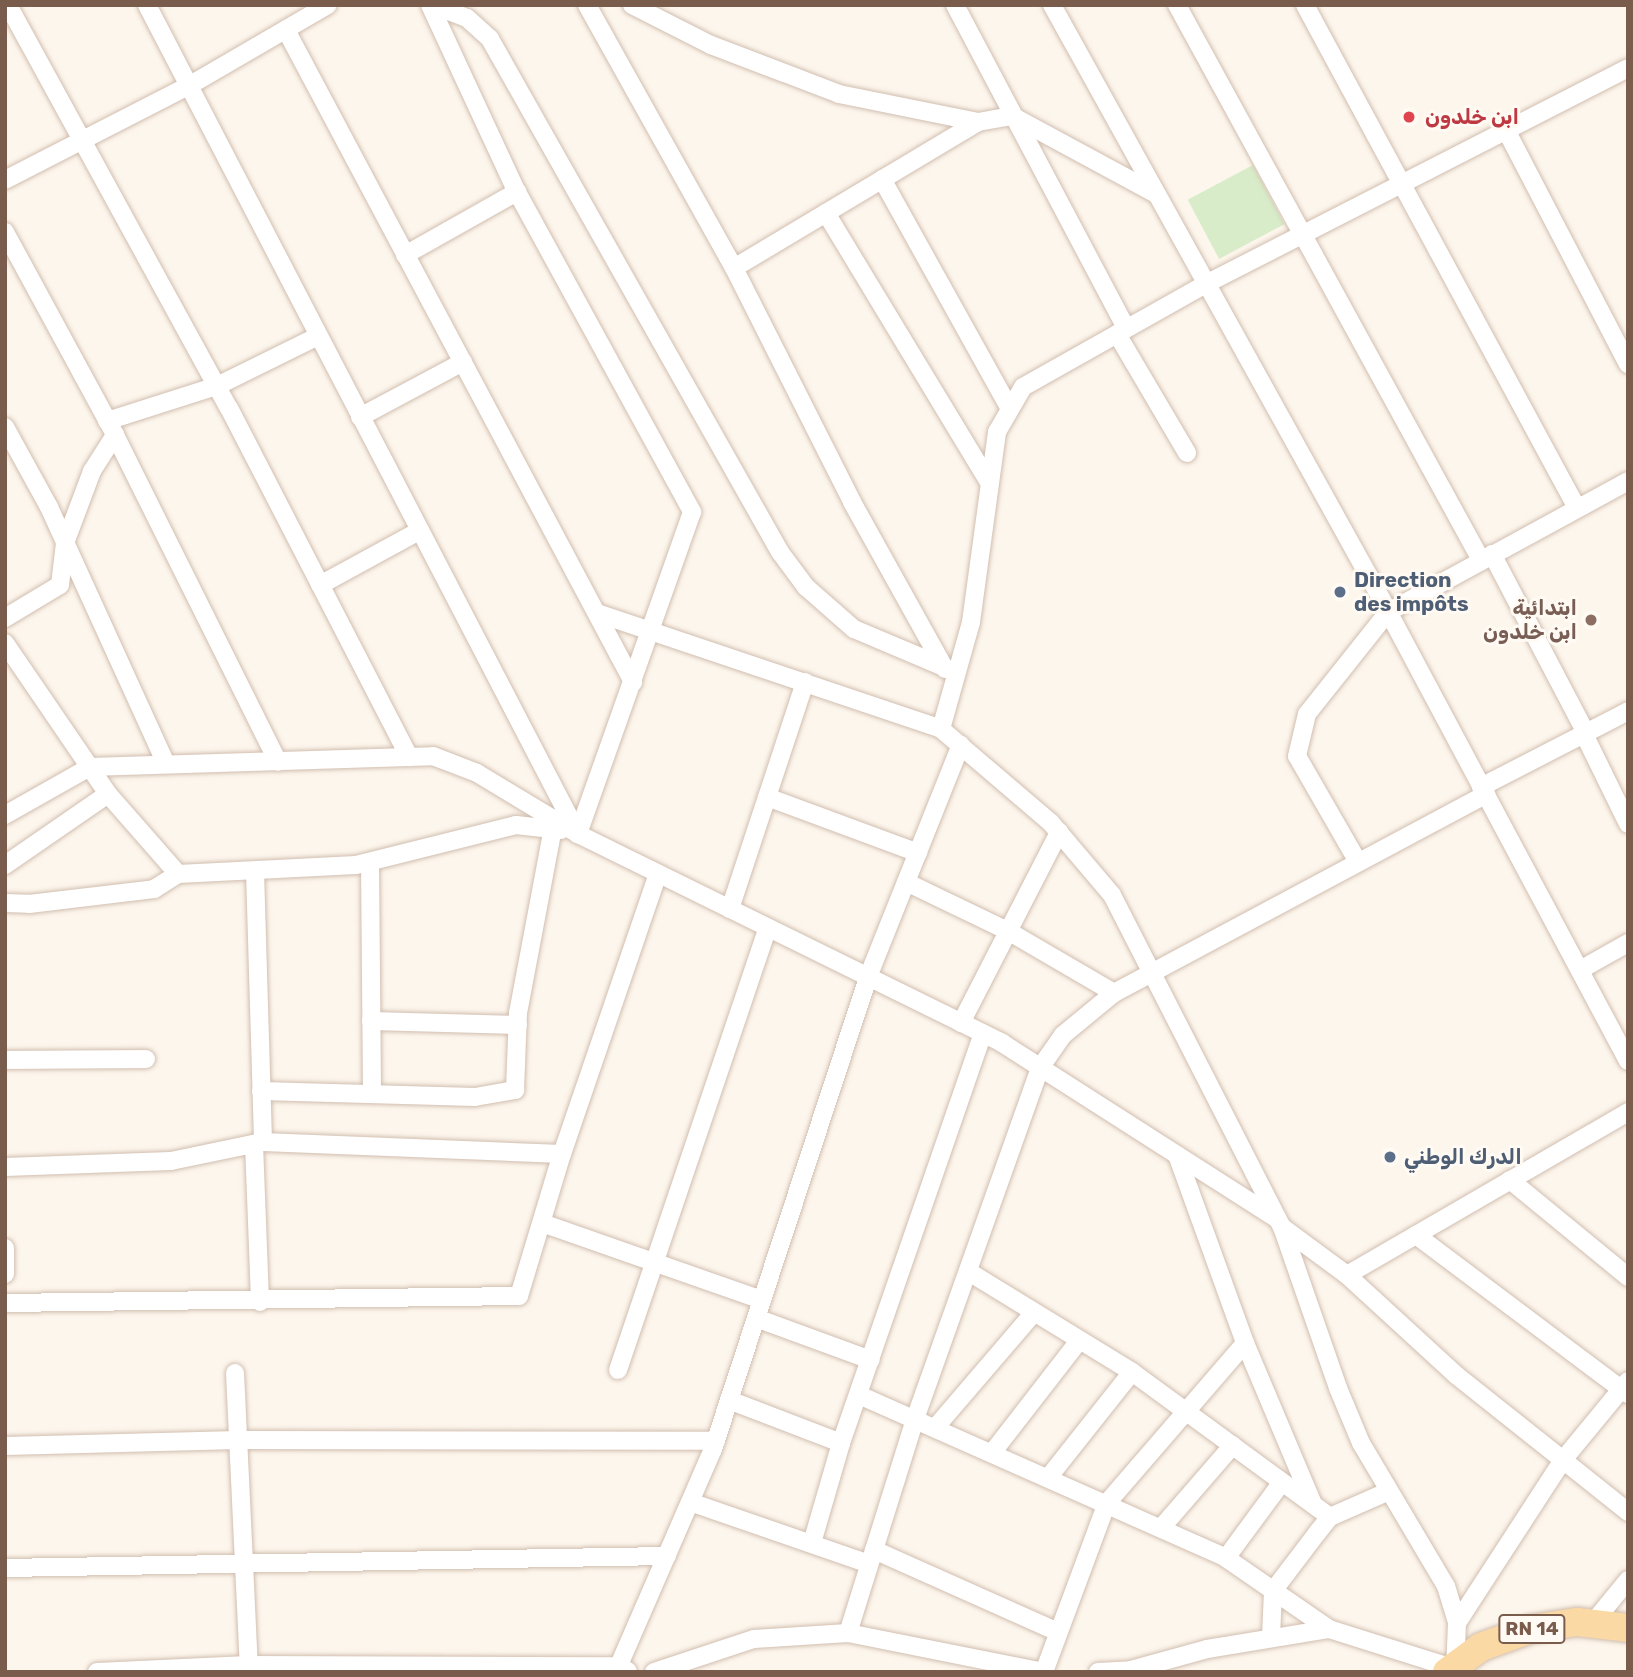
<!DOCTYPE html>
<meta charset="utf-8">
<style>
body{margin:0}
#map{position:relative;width:1633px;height:1677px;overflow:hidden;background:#fdf6ec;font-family:Rubik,"Noto Sans Arabic",sans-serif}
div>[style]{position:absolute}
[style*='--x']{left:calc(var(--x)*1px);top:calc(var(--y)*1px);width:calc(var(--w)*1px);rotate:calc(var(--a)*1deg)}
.green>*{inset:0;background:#d8ecc9;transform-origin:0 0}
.roads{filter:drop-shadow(0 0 2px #d1beb0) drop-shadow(0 0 2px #d1beb0)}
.minor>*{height:18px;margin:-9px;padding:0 9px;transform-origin:9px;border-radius:9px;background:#fff}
.primary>*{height:28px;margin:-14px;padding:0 14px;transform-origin:14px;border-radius:14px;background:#fbd9a5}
.dots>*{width:19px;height:19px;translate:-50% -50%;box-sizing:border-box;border:4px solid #fffaf3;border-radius:50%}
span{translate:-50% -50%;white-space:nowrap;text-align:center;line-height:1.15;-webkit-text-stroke:6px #fffaf3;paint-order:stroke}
.shield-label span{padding:2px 5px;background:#fffaf3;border:2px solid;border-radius:5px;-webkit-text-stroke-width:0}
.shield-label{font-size:19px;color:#7a5c4d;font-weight:700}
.health-label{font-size:21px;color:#be3a42;font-weight:700}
.left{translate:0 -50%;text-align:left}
.service-label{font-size:21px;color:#4e5e75;font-weight:700}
.education-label{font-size:21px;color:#785e54;font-weight:700}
.right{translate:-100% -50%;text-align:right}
.frame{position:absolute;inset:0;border:7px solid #7a5c4d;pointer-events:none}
</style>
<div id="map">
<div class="green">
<i style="left:1253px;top:165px;width:67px;height:74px;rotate:62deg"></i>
</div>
<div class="roads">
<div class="minor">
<i style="--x:8;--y:5;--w:460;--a:61.3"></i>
<i style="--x:229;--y:408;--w:393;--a:62.7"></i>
<i style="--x:147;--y:5;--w:934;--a:62.53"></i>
<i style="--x:430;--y:5;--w:206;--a:65.1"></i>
<i style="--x:517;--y:192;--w:365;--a:61.3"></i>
<i style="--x:692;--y:512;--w:342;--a:109.5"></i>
<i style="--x:433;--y:5;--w:36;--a:21"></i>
<i style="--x:467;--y:18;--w:31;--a:42"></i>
<i style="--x:490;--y:39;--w:589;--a:60.52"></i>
<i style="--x:780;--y:552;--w:44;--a:53.4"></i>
<i style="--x:806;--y:587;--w:64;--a:41.2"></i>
<i style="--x:854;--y:629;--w:98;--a:22.9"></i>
<i style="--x:587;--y:5;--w:301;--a:60.8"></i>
<i style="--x:734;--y:268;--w:262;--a:63.2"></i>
<i style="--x:852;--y:502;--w:191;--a:60.9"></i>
<i style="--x:632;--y:5;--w:89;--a:26.9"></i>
<i style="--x:711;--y:45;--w:137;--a:20.9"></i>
<i style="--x:839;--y:94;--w:142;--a:11.4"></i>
<i style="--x:955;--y:5;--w:365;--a:62.1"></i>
<i style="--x:1052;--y:5;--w:668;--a:60.98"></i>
<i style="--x:1376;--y:589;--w:535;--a:61.9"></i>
<i style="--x:1177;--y:5;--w:633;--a:61.29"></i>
<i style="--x:1305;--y:5;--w:572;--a:61.6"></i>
<i style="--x:286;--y:30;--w:739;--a:61.98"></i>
<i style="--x:1506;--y:130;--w:264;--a:62.5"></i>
<i style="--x:882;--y:179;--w:263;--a:60.9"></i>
<i style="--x:5;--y:180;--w:210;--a:-27.2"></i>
<i style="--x:192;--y:84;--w:157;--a:-30.2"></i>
<i style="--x:826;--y:213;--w:313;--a:58.8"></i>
<i style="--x:5;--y:232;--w:231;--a:61.5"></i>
<i style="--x:115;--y:435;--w:365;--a:63.5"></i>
<i style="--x:405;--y:255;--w:129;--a:-29.4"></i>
<i style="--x:734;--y:268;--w:284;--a:-30.9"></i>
<i style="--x:978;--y:122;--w:35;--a:-10"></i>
<i style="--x:1012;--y:116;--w:164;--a:28.4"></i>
<i style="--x:1117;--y:334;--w:138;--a:59.5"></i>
<i style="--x:360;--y:417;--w:117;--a:-28.1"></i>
<i style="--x:107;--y:421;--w:115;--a:-17.7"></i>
<i style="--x:217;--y:386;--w:113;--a:-26.3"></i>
<i style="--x:5;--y:427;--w:91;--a:61.2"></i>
<i style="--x:49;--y:507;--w:282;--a:65.5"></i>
<i style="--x:1492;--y:554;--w:202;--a:62.3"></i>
<i style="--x:320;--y:585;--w:113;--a:-28.6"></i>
<i style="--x:597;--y:613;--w:363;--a:18.6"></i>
<i style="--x:941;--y:729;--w:145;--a:40.5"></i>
<i style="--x:1051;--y:823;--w:94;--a:49.7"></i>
<i style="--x:1112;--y:895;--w:373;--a:62.9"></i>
<i style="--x:1282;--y:1227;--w:170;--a:70.8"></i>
<i style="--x:1338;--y:1388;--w:60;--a:67.3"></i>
<i style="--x:1361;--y:1443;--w:166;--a:59.3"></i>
<i style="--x:1446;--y:1586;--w:39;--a:73"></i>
<i style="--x:1457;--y:1623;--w:49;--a:92.3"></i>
<i style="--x:5;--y:618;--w:64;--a:-31"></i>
<i style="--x:60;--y:585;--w:42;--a:-83.2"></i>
<i style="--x:65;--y:543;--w:77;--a:-69.4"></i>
<i style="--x:92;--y:471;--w:43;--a:-57.4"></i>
<i style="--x:5;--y:643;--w:183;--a:55.7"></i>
<i style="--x:108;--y:794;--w:106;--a:48.8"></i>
<i style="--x:178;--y:874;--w:178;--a:-2.9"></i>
<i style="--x:356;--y:865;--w:165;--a:-14"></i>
<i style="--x:516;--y:825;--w:45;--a:6.3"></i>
<i style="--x:941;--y:729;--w:111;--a:-74.3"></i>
<i style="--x:971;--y:622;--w:192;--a:-82.2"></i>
<i style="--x:997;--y:432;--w:52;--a:-60"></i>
<i style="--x:1023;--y:387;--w:210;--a:-29.4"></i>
<i style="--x:1206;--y:284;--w:474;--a:-27.1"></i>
<i style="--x:1584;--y:734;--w:100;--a:63.9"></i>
<i style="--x:1481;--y:787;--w:165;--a:-27.3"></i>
<i style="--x:767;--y:797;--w:161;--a:20.3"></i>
<i style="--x:5;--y:815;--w:98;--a:-29.5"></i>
<i style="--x:90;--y:767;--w:343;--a:-1.8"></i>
<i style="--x:433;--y:756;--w:47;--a:21.1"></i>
<i style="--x:477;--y:773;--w:118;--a:31.1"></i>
<i style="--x:578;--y:834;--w:473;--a:26.2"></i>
<i style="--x:1002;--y:1043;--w:326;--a:32.6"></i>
<i style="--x:370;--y:862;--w:230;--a:89.5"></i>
<i style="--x:1358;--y:862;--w:122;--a:-119.9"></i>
<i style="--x:1297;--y:756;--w:43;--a:-76.6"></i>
<i style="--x:1307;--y:714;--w:130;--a:-51.5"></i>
<i style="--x:1388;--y:612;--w:273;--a:-28.6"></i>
<i style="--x:5;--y:865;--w:125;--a:-34.6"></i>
<i style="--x:255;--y:871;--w:271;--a:88.3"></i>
<i style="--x:906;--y:882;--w:113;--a:25.7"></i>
<i style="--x:1008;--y:931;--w:123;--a:30.3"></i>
<i style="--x:5;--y:903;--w:24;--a:2"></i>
<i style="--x:29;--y:904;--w:126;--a:-6.8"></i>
<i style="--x:154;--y:889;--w:28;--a:-32"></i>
<i style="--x:730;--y:909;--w:239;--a:-71.7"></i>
<i style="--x:1580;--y:970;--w:55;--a:-29.4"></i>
<i style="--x:371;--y:1021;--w:147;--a:1.6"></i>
<i style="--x:961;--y:1023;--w:215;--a:-62.8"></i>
<i style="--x:5;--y:1060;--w:141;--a:-0.4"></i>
<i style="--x:261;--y:1091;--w:214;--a:1.6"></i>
<i style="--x:475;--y:1097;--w:41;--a:-9.9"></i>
<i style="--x:515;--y:1090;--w:77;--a:-87.8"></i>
<i style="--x:518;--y:1013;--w:188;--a:-79.3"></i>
<i style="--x:254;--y:1144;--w:158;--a:87.8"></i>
<i style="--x:1177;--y:1155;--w:200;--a:70.1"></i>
<i style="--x:5;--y:1167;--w:166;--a:-2.1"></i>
<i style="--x:171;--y:1161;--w:94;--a:-11.7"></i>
<i style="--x:263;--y:1142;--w:299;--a:2.3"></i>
<i style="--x:1510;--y:1180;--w:153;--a:39.4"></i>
<i style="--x:542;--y:1223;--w:233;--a:19.3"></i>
<i style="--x:1282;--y:1227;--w:81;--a:36.4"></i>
<i style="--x:1347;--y:1275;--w:148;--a:42.5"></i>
<i style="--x:1456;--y:1375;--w:220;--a:38.5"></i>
<i style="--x:1416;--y:1235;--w:265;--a:36.9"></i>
<i style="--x:5;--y:1248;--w:26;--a:90"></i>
<i style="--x:969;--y:1272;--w:191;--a:31.5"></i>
<i style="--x:1132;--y:1372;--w:245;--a:36.2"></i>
<i style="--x:1347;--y:1275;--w:325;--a:-30.1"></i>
<i style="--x:5;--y:1303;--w:514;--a:-0.78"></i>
<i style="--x:519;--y:1296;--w:148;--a:-73.2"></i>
<i style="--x:562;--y:1154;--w:296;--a:-71.1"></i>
<i style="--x:756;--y:1318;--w:122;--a:20.1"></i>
<i style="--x:618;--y:1370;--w:467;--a:-71.3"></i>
<i style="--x:235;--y:1373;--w:299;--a:87.3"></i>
<i style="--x:859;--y:1395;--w:402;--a:23.9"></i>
<i style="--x:1226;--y:1558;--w:125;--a:34.6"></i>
<i style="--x:729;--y:1400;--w:120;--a:21"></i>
<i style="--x:935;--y:1428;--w:149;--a:-49.4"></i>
<i style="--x:5;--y:1446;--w:233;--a:-1.5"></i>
<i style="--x:238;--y:1440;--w:478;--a:0.1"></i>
<i style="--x:992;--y:1453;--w:142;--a:-52.2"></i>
<i style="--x:1048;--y:1478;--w:135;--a:-51.6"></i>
<i style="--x:690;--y:1502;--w:189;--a:19.1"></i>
<i style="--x:1162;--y:1527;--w:108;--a:-49.1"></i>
<i style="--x:812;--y:1543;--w:104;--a:-73.8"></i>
<i style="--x:841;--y:1443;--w:433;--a:-70.9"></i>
<i style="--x:874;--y:1550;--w:201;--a:24"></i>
<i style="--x:1226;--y:1558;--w:94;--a:-53.6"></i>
<i style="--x:5;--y:1568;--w:662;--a:-1.04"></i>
<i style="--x:1457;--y:1623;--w:194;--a:-57"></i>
<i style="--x:1563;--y:1460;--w:102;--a:-50.6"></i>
<i style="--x:1592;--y:1624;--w:57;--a:-50.7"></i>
<i style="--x:848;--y:1633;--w:224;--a:-72.6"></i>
<i style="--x:915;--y:1419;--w:373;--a:-70.4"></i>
<i style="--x:1040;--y:1068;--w:40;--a:-55.1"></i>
<i style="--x:1063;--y:1035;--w:66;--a:-39.5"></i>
<i style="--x:1114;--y:993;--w:422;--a:-28.1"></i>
<i style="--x:1271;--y:1637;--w:46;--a:-87.5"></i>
<i style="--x:1273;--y:1591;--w:73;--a:-52.8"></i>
<i style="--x:1317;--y:1533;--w:21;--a:-51"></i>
<i style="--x:1330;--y:1517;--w:64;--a:-23.8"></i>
<i style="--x:97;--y:1672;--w:151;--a:-2.7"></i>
<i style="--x:248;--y:1665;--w:370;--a:0.2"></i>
<i style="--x:618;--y:1666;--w:11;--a:27"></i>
<i style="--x:616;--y:1672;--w:243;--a:-66.5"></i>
<i style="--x:713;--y:1449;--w:497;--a:-71.8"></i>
<i style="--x:868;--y:977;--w:250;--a:-68.2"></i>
<i style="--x:654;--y:1672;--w:105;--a:-18.3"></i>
<i style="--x:754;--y:1639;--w:94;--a:-3.7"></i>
<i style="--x:848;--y:1633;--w:200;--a:11.3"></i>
<i style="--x:1044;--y:1672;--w:180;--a:-69.6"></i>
<i style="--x:1107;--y:1503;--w:211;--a:-49.2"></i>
<i style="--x:1245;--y:1343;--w:175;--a:67.1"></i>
<i style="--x:1098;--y:1672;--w:33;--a:-3"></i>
<i style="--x:1131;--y:1670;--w:79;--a:-15.4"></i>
<i style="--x:1207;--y:1649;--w:124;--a:-9.3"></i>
<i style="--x:1329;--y:1629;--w:130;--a:17.5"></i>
</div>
<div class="primary">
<i style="--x:1447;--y:1672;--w:42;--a:-36.3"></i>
<i style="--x:1481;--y:1647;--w:53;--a:-19.8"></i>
<i style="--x:1531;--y:1629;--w:47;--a:-8.7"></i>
<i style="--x:1577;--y:1622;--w:51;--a:6.7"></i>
</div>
</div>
<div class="dots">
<i style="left:1409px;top:117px;background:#e0444e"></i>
<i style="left:1340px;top:592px;background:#5c6f8a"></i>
<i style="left:1591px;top:620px;background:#8d6e63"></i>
<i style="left:1390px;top:1157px;background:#5c6f8a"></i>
</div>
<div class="shield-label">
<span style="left:1532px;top:1629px">RN 14</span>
</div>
<div class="health-label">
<span class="left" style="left:1425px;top:117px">ابن خلدون</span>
</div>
<div class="service-label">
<span class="left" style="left:1354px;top:592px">Direction<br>des impôts</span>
<span class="left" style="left:1404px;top:1157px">الدرك الوطني</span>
</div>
<div class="education-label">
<span class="right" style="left:1577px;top:620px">ابتدائية<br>ابن خلدون</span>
</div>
<div class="frame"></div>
</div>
